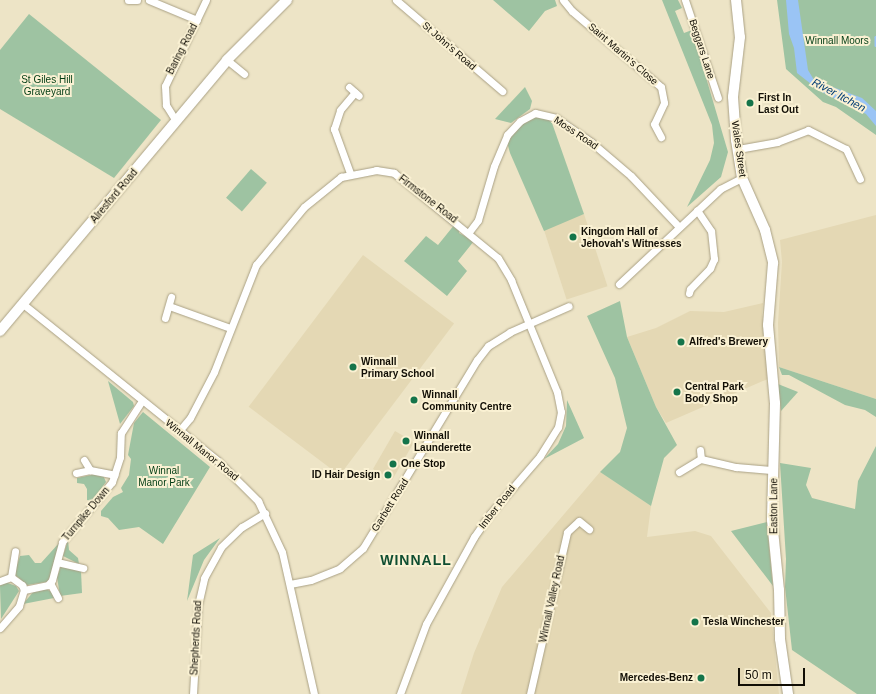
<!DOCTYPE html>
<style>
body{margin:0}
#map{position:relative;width:876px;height:694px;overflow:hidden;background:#ede4c6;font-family:Arial,sans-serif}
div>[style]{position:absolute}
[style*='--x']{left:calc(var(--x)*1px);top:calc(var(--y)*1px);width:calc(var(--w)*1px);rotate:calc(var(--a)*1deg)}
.built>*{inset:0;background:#e4d8b4;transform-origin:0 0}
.green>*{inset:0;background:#9ec3a2;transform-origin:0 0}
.water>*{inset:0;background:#9ac4f5}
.stream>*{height:2.5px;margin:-1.25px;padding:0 1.25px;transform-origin:1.25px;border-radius:1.25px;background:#9ac4f5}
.roads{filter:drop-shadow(0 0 1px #aaa185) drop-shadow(0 0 1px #aaa185)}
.street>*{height:7px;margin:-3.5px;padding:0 3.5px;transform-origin:3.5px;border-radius:3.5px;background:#fff}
.secondary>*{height:10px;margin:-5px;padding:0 5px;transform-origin:5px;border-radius:5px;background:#fff}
.dots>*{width:11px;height:11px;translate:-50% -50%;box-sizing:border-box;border:2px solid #faf1d3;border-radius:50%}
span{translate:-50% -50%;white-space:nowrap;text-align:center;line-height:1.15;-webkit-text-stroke:4px #faf1d3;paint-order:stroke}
.park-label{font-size:10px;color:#003c13}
.street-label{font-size:10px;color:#110e05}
.poi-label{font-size:10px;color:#110e05;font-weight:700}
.left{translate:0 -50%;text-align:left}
.right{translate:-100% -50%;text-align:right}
.water-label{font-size:11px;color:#003c75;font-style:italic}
.district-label{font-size:14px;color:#0f4e31;font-weight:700;letter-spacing:1px}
.scale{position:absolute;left:738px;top:668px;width:67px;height:18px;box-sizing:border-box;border:2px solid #110e05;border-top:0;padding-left:5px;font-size:12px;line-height:14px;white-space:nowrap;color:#110e05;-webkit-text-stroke:3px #faf1d3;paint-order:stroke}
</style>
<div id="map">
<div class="built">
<i style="left:584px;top:214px;width:76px;height:43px;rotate:72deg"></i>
<i style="clip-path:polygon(876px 215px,876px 399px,779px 367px,778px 323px,782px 262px,780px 240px)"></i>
<i style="left:363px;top:255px;width:114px;height:190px;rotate:37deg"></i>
<i style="clip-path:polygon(763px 303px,762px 313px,770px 378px,666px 423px,656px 407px,627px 337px,656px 328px,690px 311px,724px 312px)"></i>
<i style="left:395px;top:431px;width:22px;height:44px;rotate:30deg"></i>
<i style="clip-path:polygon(600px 472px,651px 506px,647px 537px,695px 531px,711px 536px,771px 613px,779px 694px,461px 694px,474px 653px,502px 587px)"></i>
</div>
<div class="green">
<i style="clip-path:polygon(493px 0,555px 0,557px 6px,545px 11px,529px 31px)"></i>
<i style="clip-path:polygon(662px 0,678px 0,682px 8px,675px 11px,684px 33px,692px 30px,728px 152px,721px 177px,687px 207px,710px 160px,714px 143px,712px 125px)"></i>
<i style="clip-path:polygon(777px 0,876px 0,876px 135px,836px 107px,823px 102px,786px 69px)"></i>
<i style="clip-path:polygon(29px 14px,161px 120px,114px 178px,0 109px,0 50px)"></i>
<i style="clip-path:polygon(525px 87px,532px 101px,530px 109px,511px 123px,495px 119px)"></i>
<i style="clip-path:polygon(534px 117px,547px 118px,552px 123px,584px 214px,544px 231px,510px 153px,507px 142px,520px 125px)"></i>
<i style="left:251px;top:169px;width:21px;height:38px;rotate:41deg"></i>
<i style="clip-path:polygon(455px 224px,459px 228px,459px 233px,474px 241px,458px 261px,467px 271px,447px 296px,404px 261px,426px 236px,438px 245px)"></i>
<i style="clip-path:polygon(620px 301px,627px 337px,656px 407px,677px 445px,664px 458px,651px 506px,600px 472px,620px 452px,627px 428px,615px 378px,587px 316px)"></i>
<i style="clip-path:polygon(779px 367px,876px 399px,876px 417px,865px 410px,845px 405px,789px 375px,782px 375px)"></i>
<i style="clip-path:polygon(108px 381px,133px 402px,134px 406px,120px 424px)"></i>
<i style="clip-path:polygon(778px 384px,798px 392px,781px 411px)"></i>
<i style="clip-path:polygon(567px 400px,584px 438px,544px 459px,558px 444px,566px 426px)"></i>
<i style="clip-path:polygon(143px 412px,210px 467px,163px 544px,139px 527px,119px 530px,108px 518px,101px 516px,101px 511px,113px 497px,123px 492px,121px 488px,129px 475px,131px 459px,128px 455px,134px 423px)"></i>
<i style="clip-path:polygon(876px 446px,876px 694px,857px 694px,792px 650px,785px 587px,786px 559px,780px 463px,811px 468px,806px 485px,812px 498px,855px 509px,858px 481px)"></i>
<i style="clip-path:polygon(96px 474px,103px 475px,106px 482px,92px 501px,87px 500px,87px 489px,84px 484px,77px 483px,77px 478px)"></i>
<i style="clip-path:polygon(767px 522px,772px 578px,773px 586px,731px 531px)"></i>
<i style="clip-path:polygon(220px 538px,204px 560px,187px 601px,193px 555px)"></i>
<i style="clip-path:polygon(68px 540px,69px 550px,78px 558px,79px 564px,63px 556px)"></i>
<i style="clip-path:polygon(59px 543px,49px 580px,46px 582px,27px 585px,14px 574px,20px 556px,29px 555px,35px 563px,41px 563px)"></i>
<i style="clip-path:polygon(61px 566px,81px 571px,82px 593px,60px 596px,57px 577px)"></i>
<i style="clip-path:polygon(5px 582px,16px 586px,19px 591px,1px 619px,0 586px)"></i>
<i style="clip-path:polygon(46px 589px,52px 592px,54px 598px,23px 604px,34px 591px)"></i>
</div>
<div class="water">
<i style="clip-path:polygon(786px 0,798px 0,808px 70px,814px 80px,862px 98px,876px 111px,876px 126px,866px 114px,820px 91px,797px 73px,794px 48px,789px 34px)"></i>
</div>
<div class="stream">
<i style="--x:876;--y:37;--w:8;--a:90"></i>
</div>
<div class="roads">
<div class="street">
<i style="--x:128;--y:0;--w:9;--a:0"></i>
<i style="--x:149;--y:0;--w:52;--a:22.6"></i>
<i style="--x:396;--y:0;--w:140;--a:40.6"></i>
<i style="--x:563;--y:0;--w:14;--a:51"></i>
<i style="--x:572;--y:11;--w:117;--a:40.5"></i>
<i style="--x:661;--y:87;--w:16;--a:79"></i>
<i style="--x:664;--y:103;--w:23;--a:115"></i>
<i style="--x:654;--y:124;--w:15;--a:62"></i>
<i style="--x:685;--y:0;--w:103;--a:71.4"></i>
<i style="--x:227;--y:60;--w:22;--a:39"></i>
<i style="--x:349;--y:87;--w:13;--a:42"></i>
<i style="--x:176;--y:121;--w:19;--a:-122"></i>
<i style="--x:166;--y:105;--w:19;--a:-93"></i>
<i style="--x:165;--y:86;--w:95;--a:-64.5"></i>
<i style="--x:738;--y:149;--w:40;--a:-10"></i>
<i style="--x:777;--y:142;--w:33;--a:-21"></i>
<i style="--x:808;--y:130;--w:42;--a:26.6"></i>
<i style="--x:846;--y:149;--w:33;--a:65"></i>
<i style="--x:350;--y:173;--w:47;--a:-110"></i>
<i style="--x:334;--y:129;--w:20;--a:-72"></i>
<i style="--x:340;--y:110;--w:23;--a:-50"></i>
<i style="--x:469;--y:232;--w:15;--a:-53"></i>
<i style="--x:478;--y:220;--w:56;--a:-73.5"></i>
<i style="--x:494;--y:166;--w:34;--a:-67"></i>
<i style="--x:507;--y:135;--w:19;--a:-47"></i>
<i style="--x:520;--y:121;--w:17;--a:-28"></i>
<i style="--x:535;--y:113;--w:22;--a:13"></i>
<i style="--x:556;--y:118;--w:42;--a:34.4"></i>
<i style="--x:591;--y:142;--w:52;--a:40.4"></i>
<i style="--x:631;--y:176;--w:70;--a:46.7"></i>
<i style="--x:619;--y:284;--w:139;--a:-43.2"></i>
<i style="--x:720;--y:189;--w:25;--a:-27"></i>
<i style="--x:689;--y:293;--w:4;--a:-76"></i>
<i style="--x:690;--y:289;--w:29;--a:-46"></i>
<i style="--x:710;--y:268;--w:10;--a:-66"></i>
<i style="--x:714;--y:259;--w:28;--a:-96"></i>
<i style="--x:711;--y:231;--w:25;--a:-124"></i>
<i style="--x:23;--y:304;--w:250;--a:38.8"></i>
<i style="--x:218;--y:461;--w:57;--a:45"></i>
<i style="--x:258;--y:501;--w:56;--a:64.8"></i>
<i style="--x:282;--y:552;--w:146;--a:77.3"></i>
<i style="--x:169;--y:306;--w:65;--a:19.8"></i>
<i style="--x:165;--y:318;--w:22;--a:-74"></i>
<i style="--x:179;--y:431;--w:17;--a:-50"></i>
<i style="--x:190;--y:418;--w:52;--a:-62.4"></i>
<i style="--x:214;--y:372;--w:115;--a:-68.6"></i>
<i style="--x:256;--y:265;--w:75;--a:-50.4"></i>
<i style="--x:304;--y:207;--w:48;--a:-39"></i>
<i style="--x:341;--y:177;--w:36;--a:-11"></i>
<i style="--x:376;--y:170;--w:18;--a:9"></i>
<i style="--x:394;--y:173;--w:134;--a:39.3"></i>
<i style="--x:498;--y:258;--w:26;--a:59"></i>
<i style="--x:511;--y:280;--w:121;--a:67.7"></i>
<i style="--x:557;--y:392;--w:20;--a:79"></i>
<i style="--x:561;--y:412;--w:15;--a:101"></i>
<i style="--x:558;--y:427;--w:34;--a:122"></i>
<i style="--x:540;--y:456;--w:77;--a:130.8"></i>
<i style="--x:490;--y:514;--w:28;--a:125"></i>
<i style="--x:474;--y:537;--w:99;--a:118.9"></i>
<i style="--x:426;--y:624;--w:75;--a:110.4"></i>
<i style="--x:700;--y:450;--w:9;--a:84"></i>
<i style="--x:84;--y:460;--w:12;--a:59"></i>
<i style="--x:679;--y:472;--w:26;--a:-31"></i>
<i style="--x:701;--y:459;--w:36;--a:13"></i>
<i style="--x:736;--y:467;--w:38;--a:5"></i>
<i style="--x:76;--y:473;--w:14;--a:-12"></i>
<i style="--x:90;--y:470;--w:25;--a:11"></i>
<i style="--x:57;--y:562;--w:27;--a:13"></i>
<i style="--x:11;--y:577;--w:26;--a:-81"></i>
<i style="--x:0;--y:581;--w:12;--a:-20"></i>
<i style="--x:11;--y:577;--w:14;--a:36"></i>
<i style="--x:22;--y:585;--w:5;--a:68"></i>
<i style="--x:50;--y:583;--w:17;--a:62"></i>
<i style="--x:290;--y:584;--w:21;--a:-11"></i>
<i style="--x:311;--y:580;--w:31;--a:-22"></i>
<i style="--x:340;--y:568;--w:30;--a:-41"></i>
<i style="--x:363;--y:548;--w:220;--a:-58.8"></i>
<i style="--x:477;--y:360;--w:18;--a:-52"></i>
<i style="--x:488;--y:346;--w:26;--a:-32"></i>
<i style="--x:510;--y:332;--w:64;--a:-23.8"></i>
<i style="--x:0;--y:628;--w:29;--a:-49"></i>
<i style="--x:19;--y:606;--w:17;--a:-73"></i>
<i style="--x:24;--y:590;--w:25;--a:-12"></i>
<i style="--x:48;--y:585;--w:6;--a:-51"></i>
<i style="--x:52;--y:580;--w:39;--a:-75"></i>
<i style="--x:62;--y:542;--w:78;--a:-50.2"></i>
<i style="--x:112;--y:482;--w:26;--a:-72"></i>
<i style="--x:120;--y:457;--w:24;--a:-88"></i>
<i style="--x:121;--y:433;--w:38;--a:-57"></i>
<i style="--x:193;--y:694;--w:89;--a:-86.8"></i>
<i style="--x:198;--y:605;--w:28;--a:-77"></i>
<i style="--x:204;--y:578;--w:35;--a:-61"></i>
<i style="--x:221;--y:547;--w:29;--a:-44"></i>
<i style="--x:242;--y:527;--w:27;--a:-31"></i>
<i style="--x:530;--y:694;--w:166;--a:-77.1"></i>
<i style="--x:567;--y:532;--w:16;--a:-43"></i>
<i style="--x:579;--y:521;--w:13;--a:39"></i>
</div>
<div class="secondary">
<i style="--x:736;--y:0;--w:37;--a:84"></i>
<i style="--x:740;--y:37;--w:60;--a:96.7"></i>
<i style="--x:733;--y:97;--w:43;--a:86"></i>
<i style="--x:736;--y:140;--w:38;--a:81"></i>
<i style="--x:742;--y:178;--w:57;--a:66.1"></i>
<i style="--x:765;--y:230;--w:34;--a:76"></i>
<i style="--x:773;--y:263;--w:62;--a:94.6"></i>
<i style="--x:768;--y:325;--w:78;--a:84.9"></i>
<i style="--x:775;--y:403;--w:117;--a:91.5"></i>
<i style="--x:772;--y:520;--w:70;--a:84.3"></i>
<i style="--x:779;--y:590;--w:49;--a:88.8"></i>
<i style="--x:780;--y:639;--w:56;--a:81.7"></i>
<i style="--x:0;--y:331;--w:354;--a:-50"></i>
<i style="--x:227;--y:60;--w:85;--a:-45"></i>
</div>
</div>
<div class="dots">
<i style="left:750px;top:103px;background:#14744a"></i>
<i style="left:573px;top:237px;background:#14744a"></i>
<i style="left:681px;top:342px;background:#14744a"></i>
<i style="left:353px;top:367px;background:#14744a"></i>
<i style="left:677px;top:392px;background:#14744a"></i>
<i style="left:414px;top:400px;background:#14744a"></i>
<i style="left:406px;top:441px;background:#14744a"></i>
<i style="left:393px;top:464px;background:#14744a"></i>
<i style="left:388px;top:475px;background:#14744a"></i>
<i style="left:695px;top:622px;background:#14744a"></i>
<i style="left:701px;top:678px;background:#14744a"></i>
</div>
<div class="park-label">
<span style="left:837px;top:41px">Winnall Moors</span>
<span style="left:47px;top:85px">St Giles Hill<br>Graveyard</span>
<span style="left:164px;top:476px">Winnal<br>Manor Park</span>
</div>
<div class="street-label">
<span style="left:449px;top:46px;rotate:41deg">St John's Road</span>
<span style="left:182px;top:49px;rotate:-63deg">Baring Road</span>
<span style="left:702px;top:49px;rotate:72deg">Beggars Lane</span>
<span style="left:623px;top:54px;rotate:41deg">Saint Martin's Close</span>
<span style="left:576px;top:133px;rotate:34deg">Moss Road</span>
<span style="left:739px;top:149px;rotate:82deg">Wales Street</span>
<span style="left:114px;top:196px;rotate:-50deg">Alresford Road</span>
<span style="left:428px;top:199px;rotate:38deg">Firmstone Road</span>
<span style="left:202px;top:450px;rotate:39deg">Winnall Manor Road</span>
<span style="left:390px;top:505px;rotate:-58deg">Garbett Road</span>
<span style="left:774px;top:506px;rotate:-90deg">Easton Lane</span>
<span style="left:497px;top:507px;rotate:-52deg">Imber Road</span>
<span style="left:86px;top:514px;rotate:-50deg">Turnpike Down</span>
<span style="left:552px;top:599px;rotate:-78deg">Winnall Valley Road</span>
<span style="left:196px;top:638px;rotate:-87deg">Shepherds Road</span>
</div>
<div class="poi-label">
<span class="left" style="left:758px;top:103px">First In<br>Last Out</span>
<span class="left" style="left:581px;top:237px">Kingdom Hall of<br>Jehovah's Witnesses</span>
<span class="left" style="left:689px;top:342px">Alfred's Brewery</span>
<span class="left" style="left:361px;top:367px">Winnall<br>Primary School</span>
<span class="left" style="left:685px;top:392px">Central Park<br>Body Shop</span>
<span class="left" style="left:422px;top:400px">Winnall<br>Community Centre</span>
<span class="left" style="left:414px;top:441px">Winnall<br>Launderette</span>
<span class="left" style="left:401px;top:464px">One Stop</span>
<span class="right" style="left:380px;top:475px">ID Hair Design</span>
<span class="left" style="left:703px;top:622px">Tesla Winchester</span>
<span class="right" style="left:693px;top:678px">Mercedes-Benz</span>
</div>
<div class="water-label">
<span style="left:839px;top:95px;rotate:28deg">River Itchen</span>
</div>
<div class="district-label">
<span style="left:416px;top:560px">WINNALL</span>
</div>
<div class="scale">50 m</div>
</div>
